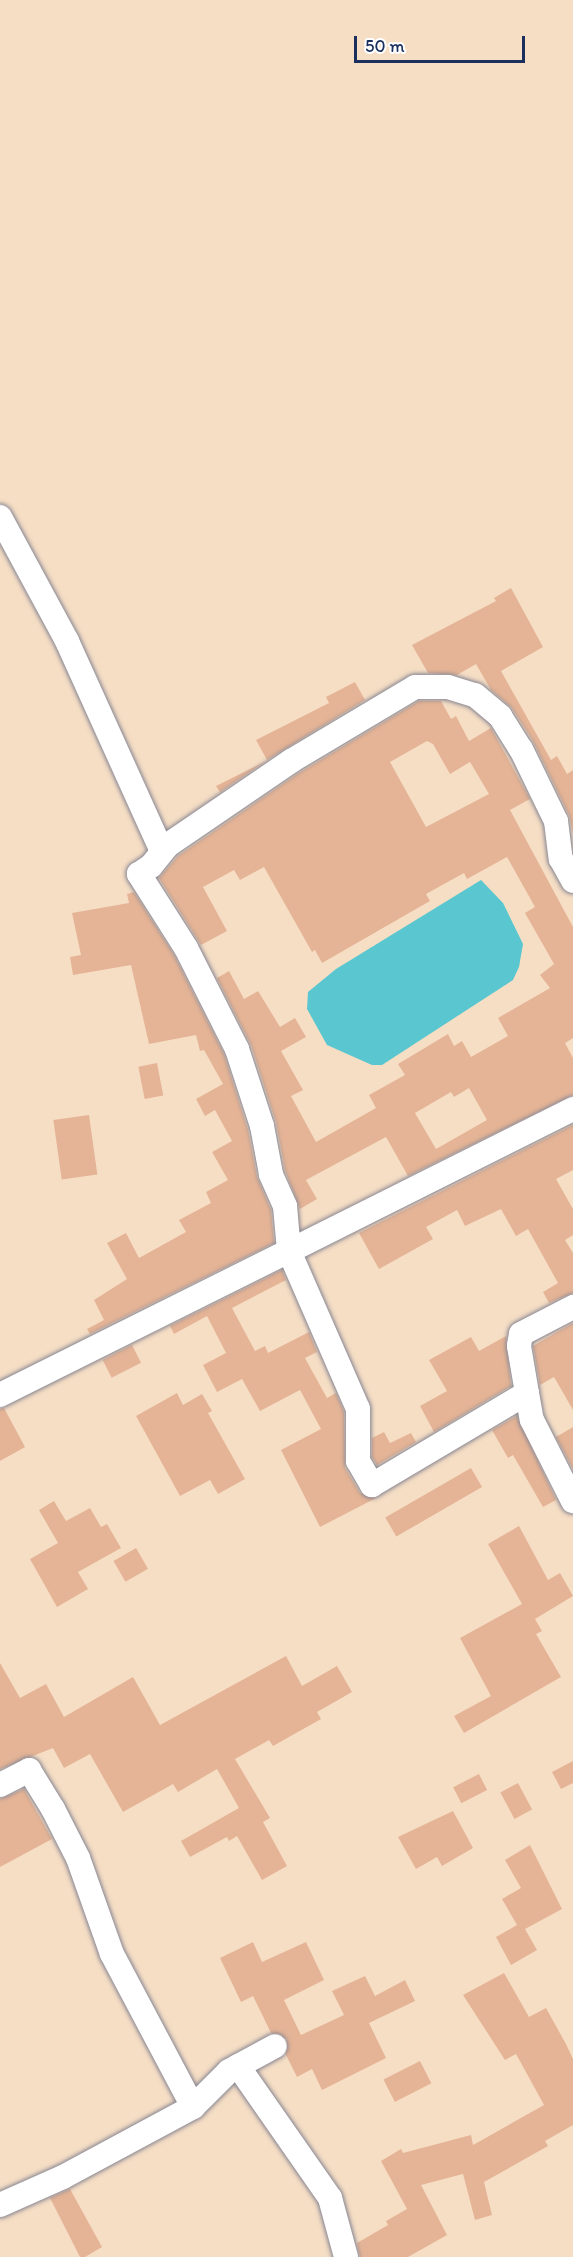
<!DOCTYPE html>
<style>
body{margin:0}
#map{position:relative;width:573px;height:2257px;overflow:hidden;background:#f6dec5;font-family:Itim,sans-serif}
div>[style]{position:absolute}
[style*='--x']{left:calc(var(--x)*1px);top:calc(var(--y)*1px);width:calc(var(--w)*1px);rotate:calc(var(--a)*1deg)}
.water>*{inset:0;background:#5ac7d0}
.building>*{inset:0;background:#e5b496;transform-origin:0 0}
.roads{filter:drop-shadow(0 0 2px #888692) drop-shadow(0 0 2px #888692)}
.minor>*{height:24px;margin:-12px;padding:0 12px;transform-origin:12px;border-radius:12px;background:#fff}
span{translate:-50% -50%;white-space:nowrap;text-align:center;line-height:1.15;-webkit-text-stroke:6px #fff;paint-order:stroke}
.scale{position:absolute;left:354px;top:36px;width:171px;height:27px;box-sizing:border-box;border:3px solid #1b2f5e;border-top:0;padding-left:8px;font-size:18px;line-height:21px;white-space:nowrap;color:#1b2f5e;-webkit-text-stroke:4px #fff;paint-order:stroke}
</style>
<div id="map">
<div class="water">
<i style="clip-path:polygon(481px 880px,503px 903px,523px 944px,519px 967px,513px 980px,382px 1065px,372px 1065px,327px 1045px,307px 1009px,308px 992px,336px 969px)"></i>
</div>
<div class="building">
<i style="clip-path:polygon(511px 588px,543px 647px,501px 671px,551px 760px,557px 756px,567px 774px,573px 770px,573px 834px,569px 815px,533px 741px,512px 708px,491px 690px,476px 664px,457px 675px,428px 673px,412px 645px,496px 601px,494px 598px)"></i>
<i style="clip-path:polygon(355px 682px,365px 700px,267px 760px,256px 740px,329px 703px,326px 697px)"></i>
<i style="clip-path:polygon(evenodd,419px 701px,441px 701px,451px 719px,456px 716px,469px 741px,491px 728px,530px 799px,510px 810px,573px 927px,573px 1038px,565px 1043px,573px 1058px,573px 1095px,408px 1176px,386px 1137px,306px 1180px,317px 1199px,300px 1209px,285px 1170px,276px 1122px,251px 1045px,217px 978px,229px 971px,244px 999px,258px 991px,280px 1027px,295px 1018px,306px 1037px,281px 1051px,303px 1090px,291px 1096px,316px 1142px,376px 1108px,369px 1095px,405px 1075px,398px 1064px,448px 1034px,454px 1046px,462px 1041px,471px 1057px,508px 1036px,498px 1018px,550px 988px,540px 975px,554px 964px,525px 913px,535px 907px,507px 857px,467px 879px,464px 873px,426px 894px,430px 901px,322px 963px,315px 950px,312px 952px,264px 867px,240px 880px,234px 870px,203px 887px,227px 931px,201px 945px,159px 878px,178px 856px,299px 773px,419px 701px,427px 741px,433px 744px,450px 774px,470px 762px,489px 794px,426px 827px,390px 762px,427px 741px,419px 701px,469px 1088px,487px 1120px,436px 1149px,415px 1113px,451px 1092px,454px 1097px,469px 1088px)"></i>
<i style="clip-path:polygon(266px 761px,220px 792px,216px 786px)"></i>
<i style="clip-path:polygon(134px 892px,174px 955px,224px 1054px,248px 1130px,257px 1177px,271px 1210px,274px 1243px,90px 1334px,87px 1329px,104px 1320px,94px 1300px,127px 1279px,107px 1243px,126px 1233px,139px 1258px,186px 1232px,179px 1220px,211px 1203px,206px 1192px,228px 1180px,212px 1152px,232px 1141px,215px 1110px,205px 1116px,196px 1099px,223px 1084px,204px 1050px,200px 1051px,196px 1035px,149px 1044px,131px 965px,73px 975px,70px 957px,81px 955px,72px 913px,129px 903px,127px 894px)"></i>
<i style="left:157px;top:1063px;width:33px;height:19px;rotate:79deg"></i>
<i style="left:89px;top:1115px;width:60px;height:36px;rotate:82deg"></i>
<i style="clip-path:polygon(573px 1125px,573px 1170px,556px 1179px,573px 1209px,573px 1235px,565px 1240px,573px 1253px,573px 1293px,549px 1303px,543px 1292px,558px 1283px,528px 1229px,516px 1236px,501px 1209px,465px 1226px,457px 1210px,426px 1227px,433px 1239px,379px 1269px,359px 1233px)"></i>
<i style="clip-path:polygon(282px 1270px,286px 1280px,232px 1308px,255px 1351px,265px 1346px,268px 1353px,309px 1332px,317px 1352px,305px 1358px,327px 1398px,336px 1393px,344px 1412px,345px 1468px,360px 1493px,376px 1498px,320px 1527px,281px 1450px,321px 1429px,300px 1390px,260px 1411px,242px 1379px,217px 1392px,203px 1365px,226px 1353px,207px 1316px,174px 1334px,170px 1326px)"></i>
<i style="clip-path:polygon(573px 1323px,573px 1410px,554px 1377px,540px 1385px,533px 1346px)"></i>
<i style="clip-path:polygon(506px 1336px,511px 1386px,434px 1432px,420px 1406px,447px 1391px,429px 1360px,471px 1337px,479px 1351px)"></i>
<i style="left:132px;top:1345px;width:20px;height:33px;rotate:63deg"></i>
<i style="clip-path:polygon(177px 1393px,183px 1405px,202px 1394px,212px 1411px,208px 1413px,245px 1479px,218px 1494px,210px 1480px,180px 1496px,136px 1416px)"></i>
<i style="clip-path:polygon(4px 1408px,25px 1447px,0 1461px,0 1409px)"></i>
<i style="clip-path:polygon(517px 1416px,556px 1500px,543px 1507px,513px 1455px,508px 1458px,492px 1430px)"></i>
<i style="clip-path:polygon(573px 1427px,573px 1469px,556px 1437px)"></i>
<i style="clip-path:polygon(384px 1432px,390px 1443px,411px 1433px,416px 1442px,377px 1465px,372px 1457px,372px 1438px)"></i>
<i style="left:471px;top:1468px;width:22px;height:99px;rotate:60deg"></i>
<i style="clip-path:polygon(54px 1501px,66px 1521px,90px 1508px,101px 1527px,107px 1524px,121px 1548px,78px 1572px,88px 1589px,57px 1607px,30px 1559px,58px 1543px,39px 1510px)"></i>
<i style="clip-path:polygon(519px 1526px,548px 1580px,560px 1573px,573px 1596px,535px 1619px,542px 1631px,536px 1634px,561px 1677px,464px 1733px,454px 1716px,491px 1696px,460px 1638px,522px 1604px,488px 1544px)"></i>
<i style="left:136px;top:1548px;width:24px;height:26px;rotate:60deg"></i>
<i style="clip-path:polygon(286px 1656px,302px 1686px,337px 1666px,352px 1692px,317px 1712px,321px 1719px,273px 1746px,269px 1740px,235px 1759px,270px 1818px,263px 1822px,287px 1866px,262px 1880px,237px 1836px,229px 1841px,227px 1837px,190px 1857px,181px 1841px,239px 1808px,217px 1769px,178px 1792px,173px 1784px,123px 1812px,90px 1754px,64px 1768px,53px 1748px,0 1769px,0 1663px,20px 1698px,46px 1684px,64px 1717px,133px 1677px,160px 1725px)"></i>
<i style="clip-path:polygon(573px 1761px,573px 1783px,561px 1789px,552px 1772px)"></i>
<i style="left:479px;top:1774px;width:18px;height:29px;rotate:63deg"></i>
<i style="left:518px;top:1783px;width:30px;height:20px;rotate:62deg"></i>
<i style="clip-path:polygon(24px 1789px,52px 1839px,0 1867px,0 1799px)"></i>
<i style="clip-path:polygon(453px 1811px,473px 1848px,442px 1866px,437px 1857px,416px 1869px,398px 1837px)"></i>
<i style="clip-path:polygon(530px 1845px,562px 1909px,525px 1929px,537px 1950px,511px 1965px,496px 1937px,517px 1925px,502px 1899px,521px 1888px,505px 1860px)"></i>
<i style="clip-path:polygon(253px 1942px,262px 1962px,306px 1942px,324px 1980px,284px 2000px,301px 2035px,344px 2015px,332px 1991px,365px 1976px,375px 1996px,405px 1980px,415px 2001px,369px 2023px,386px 2058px,322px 2090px,312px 2069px,297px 2077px,286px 2055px,287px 2039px,271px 2033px,253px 1996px,241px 2002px,220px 1958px)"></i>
<i style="clip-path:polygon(504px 1973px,529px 2017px,546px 2008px,566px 2044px,573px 2059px,573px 2125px,545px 2141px,548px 2146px,484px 2182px,492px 2215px,475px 2220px,463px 2174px,421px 2185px,447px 2235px,408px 2257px,360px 2257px,357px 2243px,388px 2225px,386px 2221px,407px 2209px,381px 2161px,401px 2149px,403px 2153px,471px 2135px,473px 2145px,544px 2105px,516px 2054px,505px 2060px,463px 1995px)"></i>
<i style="left:420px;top:2061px;width:25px;height:41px;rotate:63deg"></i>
<i style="clip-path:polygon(70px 2189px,102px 2247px,85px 2257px,80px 2257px,50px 2198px)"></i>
</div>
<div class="roads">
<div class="minor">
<i style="--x:0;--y:517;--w:141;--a:61.6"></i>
<i style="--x:67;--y:641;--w:230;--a:65.7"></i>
<i style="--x:573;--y:1109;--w:318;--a:153.4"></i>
<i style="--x:289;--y:1251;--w:172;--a:66.4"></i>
<i style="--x:358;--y:1409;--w:52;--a:90"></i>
<i style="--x:358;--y:1461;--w:28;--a:60"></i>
<i style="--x:372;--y:1485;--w:180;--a:-30.7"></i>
<i style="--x:527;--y:1393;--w:48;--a:-99.7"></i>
<i style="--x:519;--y:1346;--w:12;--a:-81"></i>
<i style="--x:521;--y:1334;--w:59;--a:-27.4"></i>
<i style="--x:527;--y:1393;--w:27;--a:80"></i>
<i style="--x:532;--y:1420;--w:91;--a:63.2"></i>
<i style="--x:0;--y:1395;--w:323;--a:-26.5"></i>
<i style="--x:289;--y:1251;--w:45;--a:-95.1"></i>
<i style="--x:285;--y:1206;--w:35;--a:-114"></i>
<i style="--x:271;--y:1174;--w:49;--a:-100.6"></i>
<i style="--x:262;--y:1126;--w:81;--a:-108"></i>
<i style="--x:237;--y:1049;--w:113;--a:-116.8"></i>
<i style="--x:186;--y:948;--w:88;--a:-122.4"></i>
<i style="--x:139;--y:874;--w:14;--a:-34"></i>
<i style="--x:151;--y:866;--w:27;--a:-51"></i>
<i style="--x:168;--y:845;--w:149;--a:-34.3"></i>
<i style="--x:291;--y:761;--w:144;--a:-30.8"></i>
<i style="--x:415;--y:687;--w:33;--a:0"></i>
<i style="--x:448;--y:687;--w:28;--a:17"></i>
<i style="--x:475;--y:695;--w:33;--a:40"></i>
<i style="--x:500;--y:716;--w:39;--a:58"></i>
<i style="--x:521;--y:749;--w:80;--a:64.1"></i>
<i style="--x:556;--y:821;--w:38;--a:83"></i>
<i style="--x:561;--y:859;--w:25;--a:61"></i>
<i style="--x:0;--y:1785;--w:33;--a:-27"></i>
<i style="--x:29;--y:1770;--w:46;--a:58.4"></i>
<i style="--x:53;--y:1809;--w:55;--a:63"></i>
<i style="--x:78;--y:1858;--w:102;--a:70.5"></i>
<i style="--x:112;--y:1954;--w:173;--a:62.1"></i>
<i style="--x:238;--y:2066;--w:161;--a:55.1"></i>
<i style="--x:330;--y:2198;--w:61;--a:74.8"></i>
<i style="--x:0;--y:2205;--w:69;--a:-24"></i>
<i style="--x:63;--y:2177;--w:148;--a:-28.3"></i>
<i style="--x:193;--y:2107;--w:51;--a:-45"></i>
<i style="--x:229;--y:2071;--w:52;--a:-28.5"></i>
</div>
</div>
<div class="scale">50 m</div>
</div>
